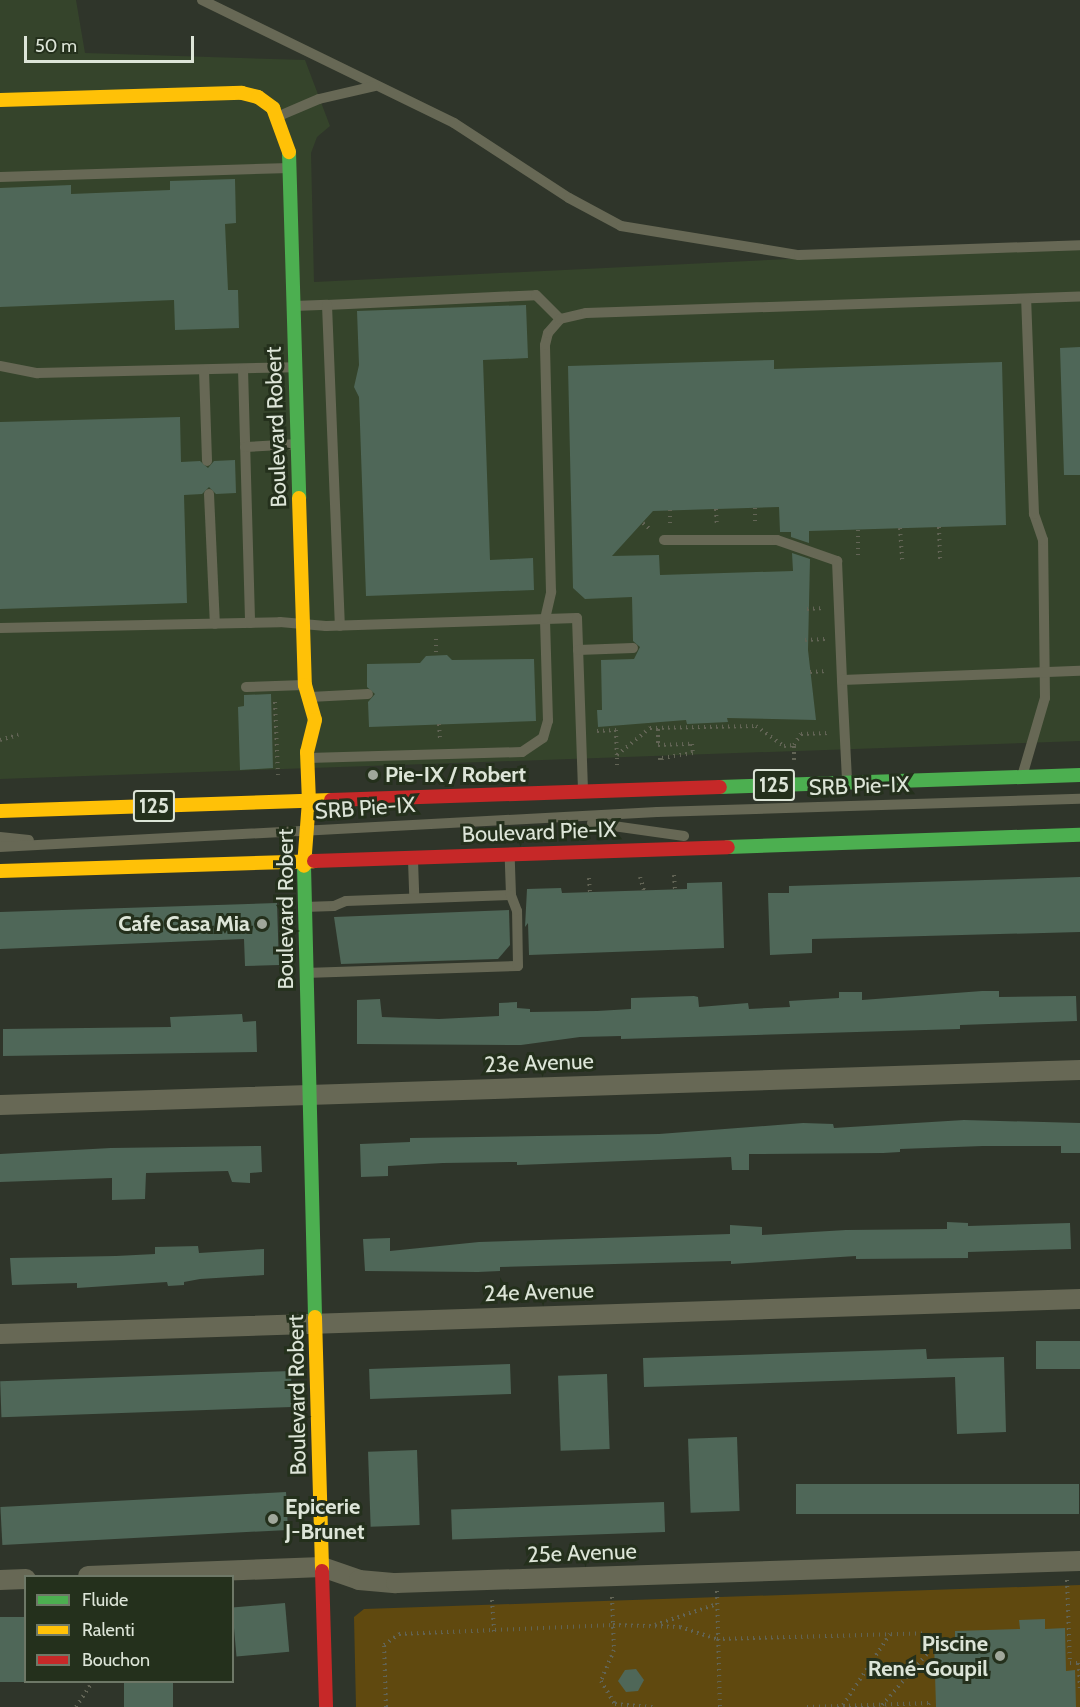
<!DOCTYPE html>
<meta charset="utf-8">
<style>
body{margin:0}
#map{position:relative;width:1080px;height:1707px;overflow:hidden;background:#2f352a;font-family:Cabin,sans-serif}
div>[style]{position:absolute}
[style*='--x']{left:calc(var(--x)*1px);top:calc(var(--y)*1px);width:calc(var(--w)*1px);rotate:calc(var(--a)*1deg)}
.built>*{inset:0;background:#35442b}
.green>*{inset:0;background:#60490f}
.building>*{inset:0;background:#4f6758;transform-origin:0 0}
.path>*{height:4px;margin-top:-2px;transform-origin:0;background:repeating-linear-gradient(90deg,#626455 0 1.5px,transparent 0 6px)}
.lane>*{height:10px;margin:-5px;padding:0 5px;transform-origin:5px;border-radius:5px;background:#676855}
.street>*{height:20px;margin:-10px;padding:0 10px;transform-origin:10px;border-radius:10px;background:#676855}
.fast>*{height:14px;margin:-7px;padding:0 7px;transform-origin:7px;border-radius:7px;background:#4caf50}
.slow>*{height:14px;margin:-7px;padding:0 7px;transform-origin:7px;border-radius:7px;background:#ffc107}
.jam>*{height:14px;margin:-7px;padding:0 7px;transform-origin:7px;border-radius:7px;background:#c62828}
.dots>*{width:16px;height:16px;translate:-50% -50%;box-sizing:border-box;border:3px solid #24301c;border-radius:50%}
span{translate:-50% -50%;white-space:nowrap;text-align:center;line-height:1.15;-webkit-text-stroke:6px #24301c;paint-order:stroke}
.shield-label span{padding:2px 4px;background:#24301c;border:2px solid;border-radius:4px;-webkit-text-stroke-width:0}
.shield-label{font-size:21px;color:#dde5d8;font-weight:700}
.street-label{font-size:22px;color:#dde5d8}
.poi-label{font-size:22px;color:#dde5d8;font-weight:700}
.left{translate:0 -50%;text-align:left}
.right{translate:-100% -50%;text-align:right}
.legend{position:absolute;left:24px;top:1575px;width:210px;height:108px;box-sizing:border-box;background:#24301c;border:2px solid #6e7867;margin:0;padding:8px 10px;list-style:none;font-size:18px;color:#dde5d8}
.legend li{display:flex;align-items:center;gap:12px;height:30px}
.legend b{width:30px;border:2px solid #6e7867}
.scale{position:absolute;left:24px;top:36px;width:170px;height:27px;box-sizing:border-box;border:3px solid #dde5d8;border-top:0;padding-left:8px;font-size:18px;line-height:21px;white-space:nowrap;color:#dde5d8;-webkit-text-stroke:4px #24301c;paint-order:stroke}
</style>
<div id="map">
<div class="built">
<i style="clip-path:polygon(0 0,76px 0,85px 53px,305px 60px,330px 126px,317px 137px,311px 153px,314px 282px,1080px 245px,1080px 741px,0 779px)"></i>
</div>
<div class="green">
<i style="clip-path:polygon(1080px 1585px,1080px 1707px,356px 1707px,354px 1617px,364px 1609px)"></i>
</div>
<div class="building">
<i style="clip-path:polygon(235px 179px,236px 223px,225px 224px,228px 290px,238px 290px,239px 328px,175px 330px,174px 300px,0 307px,0 188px,71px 185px,71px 194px,170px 190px,170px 181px)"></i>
<i style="clip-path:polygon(526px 305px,528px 358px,483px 360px,490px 560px,533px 558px,534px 590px,366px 596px,359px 397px,354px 387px,359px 365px,357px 311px)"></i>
<i style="clip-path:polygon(1080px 347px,1080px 475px,1064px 475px,1060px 348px)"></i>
<i style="clip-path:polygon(774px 360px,774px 369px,1002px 362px,1006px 525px,809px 531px,809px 543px,791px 537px,791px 532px,780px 532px,779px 507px,653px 511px,612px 556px,659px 555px,660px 575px,793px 571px,792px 553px,810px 559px,808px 650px,816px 720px,727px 718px,728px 722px,687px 724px,686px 720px,598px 727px,597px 710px,602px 710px,601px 660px,634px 659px,640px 647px,633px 641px,632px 597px,585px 599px,573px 588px,568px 366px)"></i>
<i style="clip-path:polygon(180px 417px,181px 462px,200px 461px,208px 468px,214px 461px,235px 460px,236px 493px,216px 494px,209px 487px,202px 494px,184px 495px,187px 603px,0 609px,0 422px)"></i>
<i style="clip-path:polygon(447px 655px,452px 660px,534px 659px,536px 721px,369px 727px,368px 702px,375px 694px,367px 687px,367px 664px,420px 663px,426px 656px)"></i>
<i style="clip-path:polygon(271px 694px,273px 768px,240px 770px,238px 707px,244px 706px,244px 695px)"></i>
<i style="clip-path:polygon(1080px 877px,1080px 932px,812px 939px,812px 953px,770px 955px,768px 893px,789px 893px,789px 886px)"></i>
<i style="clip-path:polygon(722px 882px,724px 948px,529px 955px,528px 923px,525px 927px,527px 889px,561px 888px,562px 893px,687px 889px,687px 883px)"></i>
<i style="clip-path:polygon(277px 903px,279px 965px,245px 966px,244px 939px,0 949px,0 912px)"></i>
<i style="clip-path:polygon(509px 910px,510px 945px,498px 959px,341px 964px,334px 917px)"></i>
<i style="clip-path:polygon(982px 991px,999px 991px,999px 997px,1076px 996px,1077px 1021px,960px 1025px,960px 1029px,621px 1039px,621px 1036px,580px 1037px,521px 1045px,357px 1044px,357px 1000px,380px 999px,382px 1017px,439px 1019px,499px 1016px,499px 1003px,517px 1002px,517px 1008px,530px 1009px,530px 1012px,597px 1011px,631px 1009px,631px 998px,694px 996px,698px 997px,699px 1007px,748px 1003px,749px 1009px,790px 1007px,789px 1001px,839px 998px,839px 992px,862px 992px,862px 1000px)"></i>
<i style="clip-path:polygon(242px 1014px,243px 1022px,256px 1021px,257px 1052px,3px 1056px,3px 1029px,171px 1027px,170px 1017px)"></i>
<i style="clip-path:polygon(964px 1120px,1080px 1123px,1080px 1153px,1061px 1153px,1061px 1146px,983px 1146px,900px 1149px,900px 1152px,883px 1153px,749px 1154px,749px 1170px,732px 1170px,731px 1157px,517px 1165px,517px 1162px,443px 1163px,388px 1166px,388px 1176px,361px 1177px,360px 1144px,410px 1142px,410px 1138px,659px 1134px,803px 1123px,833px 1124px,834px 1128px)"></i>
<i style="clip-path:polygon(261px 1146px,262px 1172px,250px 1173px,250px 1183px,232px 1182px,228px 1171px,146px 1173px,145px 1199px,112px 1200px,112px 1178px,0 1182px,0 1154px,111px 1148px)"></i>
<i style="clip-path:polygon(947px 1222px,968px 1223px,968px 1226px,1070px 1223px,1071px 1249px,968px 1252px,968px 1258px,856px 1259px,856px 1256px,731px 1264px,731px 1261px,500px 1267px,500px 1271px,478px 1272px,365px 1271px,363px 1239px,390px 1238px,390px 1251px,479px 1242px,730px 1234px,730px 1225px,762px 1227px,762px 1235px,846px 1230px,947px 1229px)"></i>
<i style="clip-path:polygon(198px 1246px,199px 1253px,264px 1249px,264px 1275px,200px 1279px,184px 1282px,184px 1285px,168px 1286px,167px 1282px,77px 1288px,77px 1283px,12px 1285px,10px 1258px,116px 1256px,155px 1254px,155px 1247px)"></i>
<i style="left:1080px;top:1341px;width:28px;height:44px;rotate:90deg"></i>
<i style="clip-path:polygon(926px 1349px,927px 1359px,1004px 1357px,1006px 1432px,957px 1434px,955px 1377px,644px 1387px,643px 1358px)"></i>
<i style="left:510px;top:1364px;width:30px;height:141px;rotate:88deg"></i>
<i style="left:291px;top:1371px;width:36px;height:291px;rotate:88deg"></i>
<i style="left:607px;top:1374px;width:75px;height:49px;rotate:88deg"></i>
<i style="left:737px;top:1437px;width:74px;height:49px;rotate:88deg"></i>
<i style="left:417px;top:1450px;width:75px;height:49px;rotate:88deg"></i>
<i style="left:1079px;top:1484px;width:30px;height:283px;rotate:90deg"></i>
<i style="left:286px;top:1492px;width:38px;height:286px;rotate:87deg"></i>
<i style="left:664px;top:1502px;width:30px;height:213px;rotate:88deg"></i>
<i style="left:285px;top:1603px;width:49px;height:53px;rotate:85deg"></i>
<i style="left:26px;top:1617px;width:65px;height:26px;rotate:90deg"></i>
<i style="clip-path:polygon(1045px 1619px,1045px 1629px,1065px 1628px,1066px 1671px,1075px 1670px,1076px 1707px,936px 1707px,934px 1642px,955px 1641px,955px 1631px,1020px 1629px,1019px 1620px)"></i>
<i style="clip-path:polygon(636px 1669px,644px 1680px,638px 1691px,626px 1692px,618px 1681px,625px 1670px)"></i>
<i style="left:124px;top:1682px;width:49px;height:25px"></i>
</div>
<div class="path">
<i style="--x:755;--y:508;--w:17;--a:90"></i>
<i style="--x:716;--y:509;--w:17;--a:87"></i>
<i style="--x:670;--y:510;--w:15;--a:90"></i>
<i style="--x:643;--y:523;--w:11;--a:41"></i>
<i style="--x:939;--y:527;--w:32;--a:88"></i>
<i style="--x:900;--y:528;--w:32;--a:86"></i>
<i style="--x:858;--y:530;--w:30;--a:90"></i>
<i style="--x:807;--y:609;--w:17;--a:-3"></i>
<i style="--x:436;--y:639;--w:17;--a:90"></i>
<i style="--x:805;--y:640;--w:20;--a:-3"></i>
<i style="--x:810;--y:672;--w:17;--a:-3"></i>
<i style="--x:275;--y:702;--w:73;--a:87.6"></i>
<i style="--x:439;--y:724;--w:16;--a:86"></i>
<i style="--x:658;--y:729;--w:16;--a:90"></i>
<i style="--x:658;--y:745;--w:34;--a:-2"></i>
<i style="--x:692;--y:744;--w:9;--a:84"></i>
<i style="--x:693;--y:753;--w:33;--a:171"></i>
<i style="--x:660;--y:758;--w:6;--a:90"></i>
<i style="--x:597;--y:731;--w:19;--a:-3"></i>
<i style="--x:616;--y:730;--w:25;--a:88"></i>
<i style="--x:0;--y:740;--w:19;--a:-16"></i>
<i style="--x:794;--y:760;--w:15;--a:-90"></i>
<i style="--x:794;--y:745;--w:13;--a:-58"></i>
<i style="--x:801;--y:734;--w:28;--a:-2"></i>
<i style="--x:617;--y:765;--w:10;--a:-90"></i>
<i style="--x:617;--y:755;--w:43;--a:-39.3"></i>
<i style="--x:650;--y:728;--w:106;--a:-1.1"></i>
<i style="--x:756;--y:726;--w:34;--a:36"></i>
<i style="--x:784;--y:746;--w:10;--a:-6"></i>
<i style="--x:674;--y:875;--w:14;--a:86"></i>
<i style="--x:640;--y:877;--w:14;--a:73"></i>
<i style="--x:589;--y:878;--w:14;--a:86"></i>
<i style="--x:1067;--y:1580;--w:83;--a:87.9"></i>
<i style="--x:1070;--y:1663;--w:8;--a:0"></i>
<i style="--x:717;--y:1591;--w:116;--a:88.5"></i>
<i style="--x:612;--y:1597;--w:53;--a:87.8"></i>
<i style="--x:614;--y:1650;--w:34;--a:113"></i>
<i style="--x:601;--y:1681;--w:27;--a:59"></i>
<i style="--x:615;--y:1704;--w:38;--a:5"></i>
<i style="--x:492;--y:1600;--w:32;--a:86"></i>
<i style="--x:655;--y:1625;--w:65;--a:-18.7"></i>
<i style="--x:1079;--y:1663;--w:25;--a:88"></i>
<i style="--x:843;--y:1705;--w:85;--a:-56.5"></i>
<i style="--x:882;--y:1705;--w:68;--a:-48.6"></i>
<i style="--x:76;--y:1707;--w:30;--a:-57"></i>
<i style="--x:386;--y:1707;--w:62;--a:-91.8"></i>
<i style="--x:384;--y:1645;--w:19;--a:-36"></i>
<i style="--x:399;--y:1634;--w:214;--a:-2.4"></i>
<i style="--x:613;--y:1625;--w:67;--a:1.7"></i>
<i style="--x:680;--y:1627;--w:39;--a:18"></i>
<i style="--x:717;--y:1639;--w:210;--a:-1.6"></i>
<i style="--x:807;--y:1707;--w:122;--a:-1.9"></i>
<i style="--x:929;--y:1703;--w:4;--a:117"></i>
</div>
<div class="lane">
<i style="--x:202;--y:0;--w:280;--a:26"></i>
<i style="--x:454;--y:123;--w:137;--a:33.1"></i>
<i style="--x:569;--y:198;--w:59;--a:28.3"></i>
<i style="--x:621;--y:226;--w:180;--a:9.3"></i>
<i style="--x:799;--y:255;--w:281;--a:-2"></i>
<i style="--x:279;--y:116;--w:43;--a:-23"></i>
<i style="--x:319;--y:99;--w:57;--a:-13.1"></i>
<i style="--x:0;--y:177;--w:290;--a:-1.8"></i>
<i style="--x:327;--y:305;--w:209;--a:-2.7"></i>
<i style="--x:536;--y:295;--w:34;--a:45"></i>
<i style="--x:294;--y:306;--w:33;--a:-2"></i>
<i style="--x:327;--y:305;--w:321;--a:87.7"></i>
<i style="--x:0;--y:366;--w:38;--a:11"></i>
<i style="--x:37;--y:373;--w:258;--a:-1.3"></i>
<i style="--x:243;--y:369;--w:254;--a:88.4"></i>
<i style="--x:204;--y:370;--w:91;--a:88.1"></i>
<i style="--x:245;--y:447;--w:53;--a:-3.2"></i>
<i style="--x:209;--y:494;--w:130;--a:87.4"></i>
<i style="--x:664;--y:540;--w:113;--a:0"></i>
<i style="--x:777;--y:540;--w:64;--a:19.3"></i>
<i style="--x:837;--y:561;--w:119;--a:87.6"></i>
<i style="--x:0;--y:628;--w:280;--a:-1.2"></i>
<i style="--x:280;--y:622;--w:46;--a:5"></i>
<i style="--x:326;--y:626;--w:251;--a:-1.8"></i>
<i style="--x:577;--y:618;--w:170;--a:88"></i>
<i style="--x:578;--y:650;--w:55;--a:-2.1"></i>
<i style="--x:246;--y:687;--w:58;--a:-2"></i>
<i style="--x:310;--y:697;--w:58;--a:-3"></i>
<i style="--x:308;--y:758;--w:214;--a:-1.6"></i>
<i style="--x:522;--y:752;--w:25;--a:-34"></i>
<i style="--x:543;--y:738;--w:18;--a:-74"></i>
<i style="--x:548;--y:721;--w:102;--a:-91.7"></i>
<i style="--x:545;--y:619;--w:28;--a:-77"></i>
<i style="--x:551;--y:592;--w:247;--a:-91.4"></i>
<i style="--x:545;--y:345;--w:12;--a:-76"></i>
<i style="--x:548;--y:333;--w:18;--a:-49"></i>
<i style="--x:560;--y:319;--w:27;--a:-13"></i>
<i style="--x:586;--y:313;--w:494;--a:-1.9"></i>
<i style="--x:1023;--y:773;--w:78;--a:-73.7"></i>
<i style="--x:1045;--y:698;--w:158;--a:-90.7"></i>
<i style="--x:1043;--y:540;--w:28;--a:-109"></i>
<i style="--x:1034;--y:514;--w:215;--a:-92.1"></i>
<i style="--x:847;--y:780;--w:100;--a:-92.9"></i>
<i style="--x:842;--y:680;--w:238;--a:-2.2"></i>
<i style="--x:592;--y:823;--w:93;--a:8"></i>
<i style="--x:0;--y:837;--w:29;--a:6"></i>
<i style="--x:0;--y:847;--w:658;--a:-3.05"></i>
<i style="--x:657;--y:812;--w:423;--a:-1.8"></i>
<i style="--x:413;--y:860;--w:38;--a:88"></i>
<i style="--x:304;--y:907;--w:30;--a:-2"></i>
<i style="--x:334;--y:906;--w:13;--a:-23"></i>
<i style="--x:346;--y:901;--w:165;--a:-2.1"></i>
<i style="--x:511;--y:895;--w:37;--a:-92"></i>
<i style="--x:305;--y:973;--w:213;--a:-1.9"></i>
<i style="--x:518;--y:966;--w:55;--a:-91"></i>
<i style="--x:517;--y:911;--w:17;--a:-111"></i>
</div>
<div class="street">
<i style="--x:0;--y:1105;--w:1081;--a:-1.86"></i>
<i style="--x:0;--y:1334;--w:1081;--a:-1.86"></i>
<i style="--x:88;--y:1576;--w:234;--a:-2.2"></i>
<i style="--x:322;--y:1567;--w:39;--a:19"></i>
<i style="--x:359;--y:1580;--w:37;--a:5"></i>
<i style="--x:396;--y:1583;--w:684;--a:-1.84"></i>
<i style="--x:0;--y:1580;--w:26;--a:-2"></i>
</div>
<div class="fast">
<i style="--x:289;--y:152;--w:346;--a:88.3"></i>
<i style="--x:720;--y:787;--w:360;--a:-1.9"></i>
<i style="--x:728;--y:847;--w:352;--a:-2"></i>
<i style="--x:304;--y:866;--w:451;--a:88.6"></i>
</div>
<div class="slow">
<i style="--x:0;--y:100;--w:242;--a:-1.7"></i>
<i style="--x:242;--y:93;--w:16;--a:14"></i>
<i style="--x:258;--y:97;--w:19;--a:36"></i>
<i style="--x:273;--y:108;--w:47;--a:70"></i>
<i style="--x:299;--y:498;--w:187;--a:88.2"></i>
<i style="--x:305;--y:685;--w:36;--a:74"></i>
<i style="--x:315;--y:720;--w:33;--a:104"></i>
<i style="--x:307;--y:752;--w:49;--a:87.7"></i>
<i style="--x:309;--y:801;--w:65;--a:94.4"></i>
<i style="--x:0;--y:811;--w:331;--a:-1.9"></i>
<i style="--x:0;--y:871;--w:314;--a:-1.8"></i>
<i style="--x:315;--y:1317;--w:254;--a:88.4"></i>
</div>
<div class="jam">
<i style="--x:331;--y:800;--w:389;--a:-1.9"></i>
<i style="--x:314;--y:861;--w:414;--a:-1.9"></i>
<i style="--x:322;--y:1571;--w:136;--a:88.3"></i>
</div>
<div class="dots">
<i style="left:373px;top:775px;background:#a0a79b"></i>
<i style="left:262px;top:924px;background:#a0a79b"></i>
<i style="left:273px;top:1519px;background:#a0a79b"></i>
<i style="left:1000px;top:1656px;background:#a0a79b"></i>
</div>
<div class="shield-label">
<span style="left:774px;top:785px">125</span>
<span style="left:154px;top:806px">125</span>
</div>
<div class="street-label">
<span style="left:276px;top:427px;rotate:-92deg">Boulevard Robert</span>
<span style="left:859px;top:786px;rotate:-2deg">SRB Pie-IX</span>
<span style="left:365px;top:808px;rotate:-4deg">SRB Pie-IX</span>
<span style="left:539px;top:832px;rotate:-2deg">Boulevard Pie-IX</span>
<span style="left:286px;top:909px;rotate:-90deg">Boulevard Robert</span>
<span style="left:539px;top:1063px;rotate:-2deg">23e Avenue</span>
<span style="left:539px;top:1292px;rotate:-2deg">24e Avenue</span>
<span style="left:297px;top:1395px;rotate:-91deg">Boulevard Robert</span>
<span style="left:582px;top:1553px;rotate:-2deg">25e Avenue</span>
</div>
<div class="poi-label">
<span class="left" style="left:385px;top:775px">Pie-IX / Robert</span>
<span class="right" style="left:250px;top:924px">Cafe Casa Mia</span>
<span class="left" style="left:285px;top:1519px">Epicerie<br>J-Brunet</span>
<span class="right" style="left:988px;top:1656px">Piscine<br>René-Goupil</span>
</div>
<ul class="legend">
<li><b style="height:8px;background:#4caf50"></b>Fluide</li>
<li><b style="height:8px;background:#ffc107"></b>Ralenti</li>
<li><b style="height:8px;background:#c62828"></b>Bouchon</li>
</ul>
<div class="scale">50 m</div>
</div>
